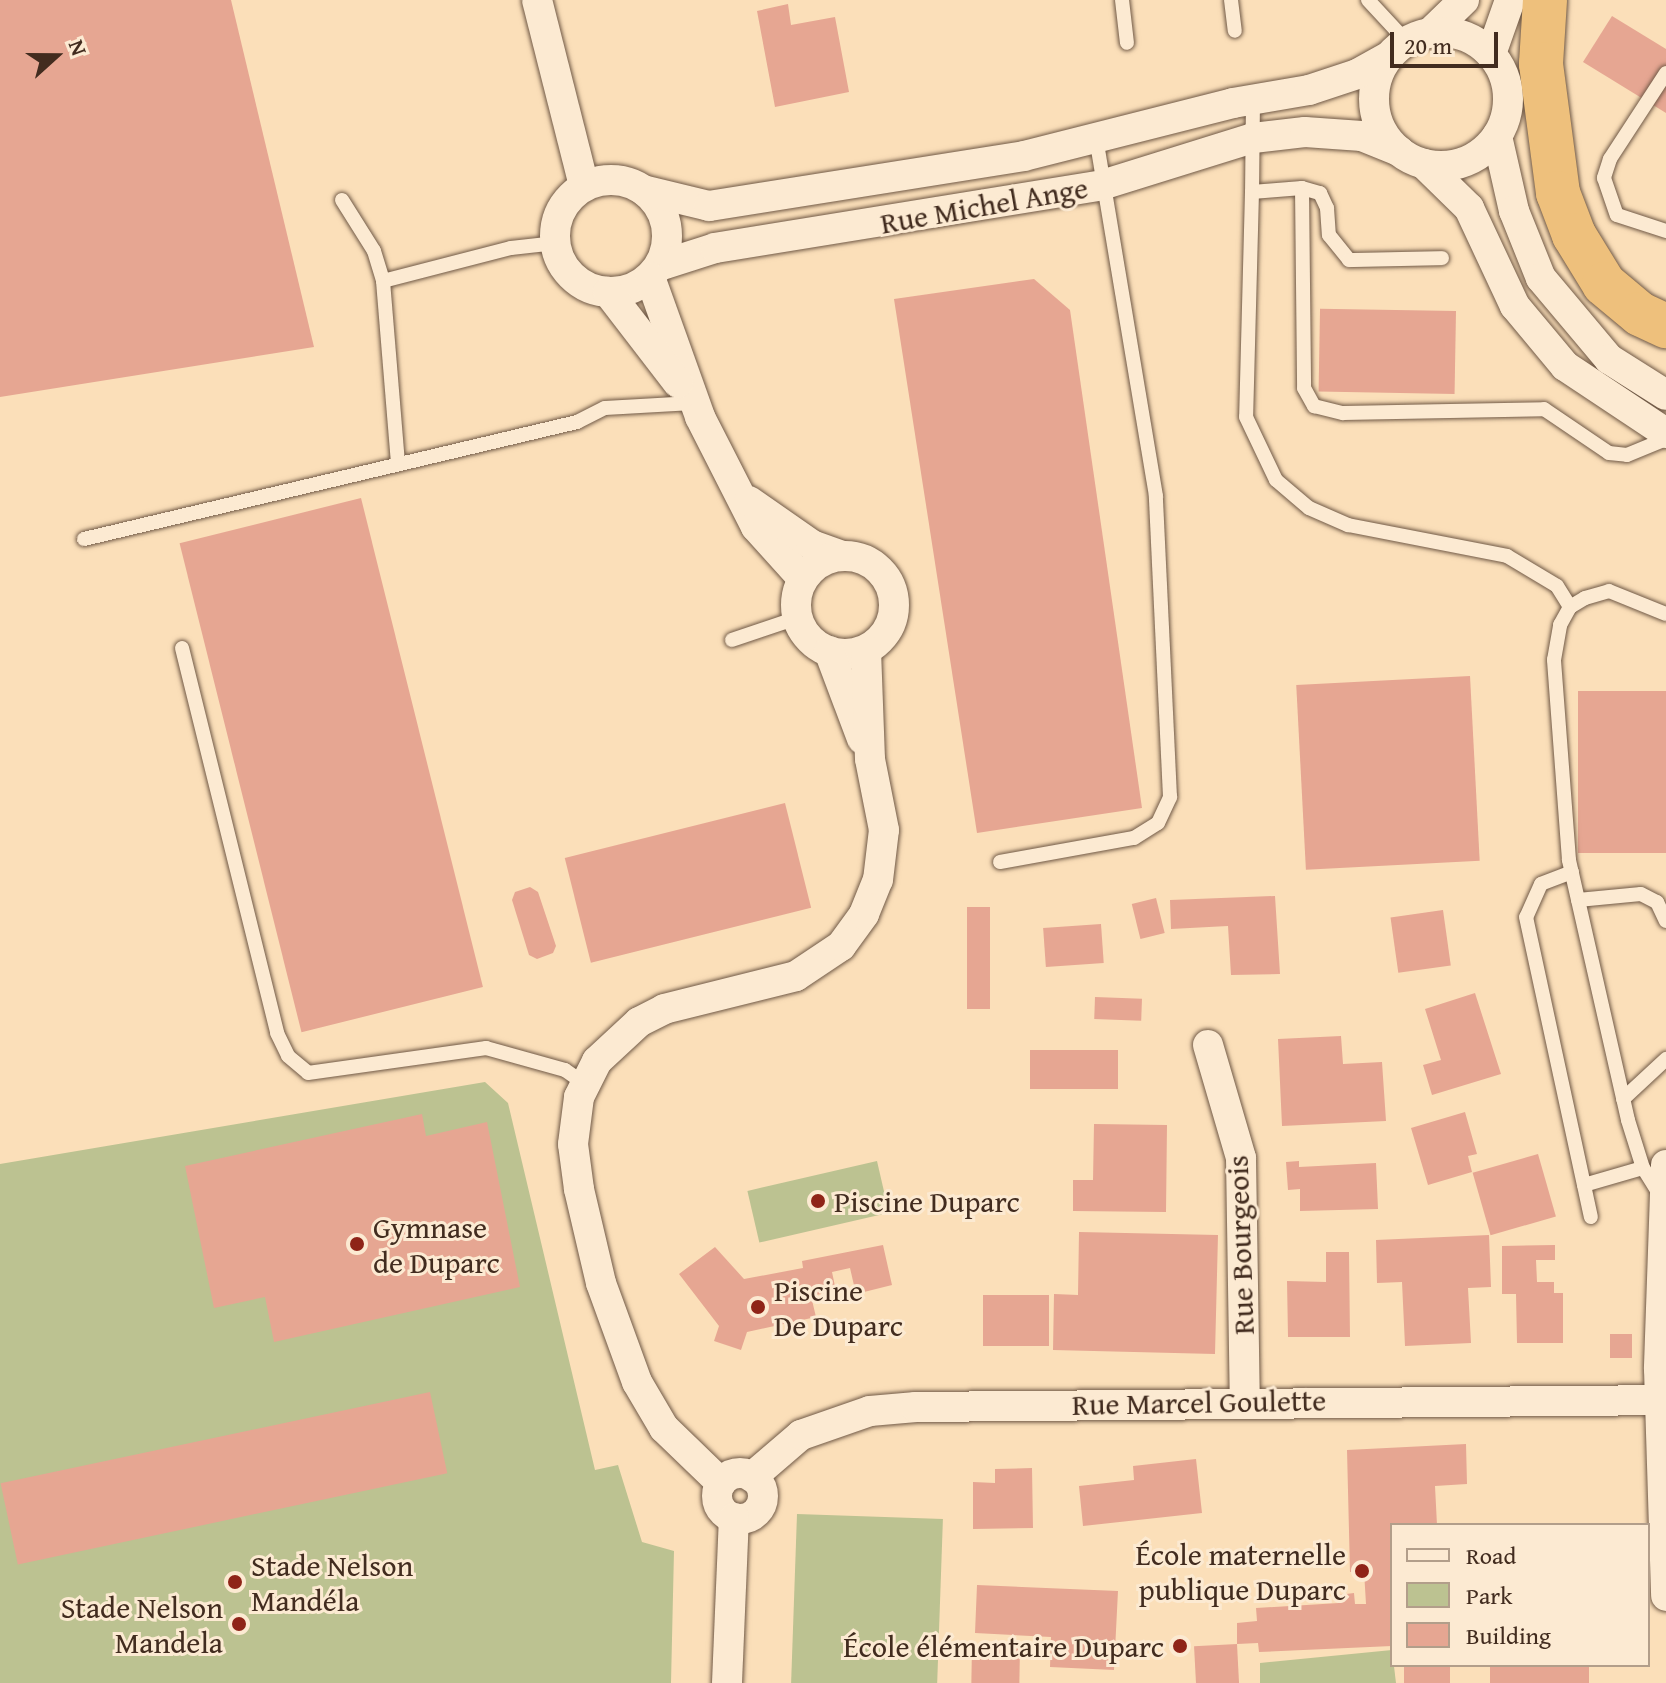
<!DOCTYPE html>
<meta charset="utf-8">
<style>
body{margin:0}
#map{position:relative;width:1666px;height:1683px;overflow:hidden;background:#fbdfb9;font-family:"Gentium Book Plus",serif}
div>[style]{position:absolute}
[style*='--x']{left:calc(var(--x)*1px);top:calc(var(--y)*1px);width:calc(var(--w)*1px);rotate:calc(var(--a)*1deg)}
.green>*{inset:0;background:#bcc291;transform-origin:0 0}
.building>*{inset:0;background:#e6a692;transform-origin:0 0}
.roads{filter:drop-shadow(0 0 2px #705946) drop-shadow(0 0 2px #705946)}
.lane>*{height:14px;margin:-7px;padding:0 7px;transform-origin:7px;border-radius:7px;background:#fcead2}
.street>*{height:30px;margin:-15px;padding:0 15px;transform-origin:15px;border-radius:15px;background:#fcead2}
.street>.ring{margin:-15px;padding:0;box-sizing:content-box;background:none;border:30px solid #fcead2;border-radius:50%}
.highway>*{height:44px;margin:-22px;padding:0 22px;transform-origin:22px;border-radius:22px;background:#eec07c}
.dots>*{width:22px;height:22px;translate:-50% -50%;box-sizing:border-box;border:4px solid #fcead2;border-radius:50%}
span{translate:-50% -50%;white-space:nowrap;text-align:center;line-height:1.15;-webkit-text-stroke:6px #fcead2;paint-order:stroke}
.street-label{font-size:30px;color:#422c1f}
.poi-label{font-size:30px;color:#422c1f}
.left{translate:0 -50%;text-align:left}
.right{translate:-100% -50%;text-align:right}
.legend{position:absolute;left:1390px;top:1523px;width:260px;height:144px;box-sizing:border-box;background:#fcead2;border:2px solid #b29e8a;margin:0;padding:10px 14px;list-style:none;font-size:24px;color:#422c1f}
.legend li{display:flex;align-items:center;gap:16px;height:40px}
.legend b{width:40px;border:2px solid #b29e8a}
.north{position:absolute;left:16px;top:16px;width:80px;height:80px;-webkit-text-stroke:6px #fcead2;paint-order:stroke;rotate:69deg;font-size:22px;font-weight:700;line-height:32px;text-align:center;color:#422c1f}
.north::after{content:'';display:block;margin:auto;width:28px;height:36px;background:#422c1f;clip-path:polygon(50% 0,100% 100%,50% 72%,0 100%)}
.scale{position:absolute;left:1390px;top:32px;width:108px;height:36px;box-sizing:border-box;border:4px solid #422c1f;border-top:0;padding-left:10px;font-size:24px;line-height:28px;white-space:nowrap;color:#422c1f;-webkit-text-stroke:6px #fcead2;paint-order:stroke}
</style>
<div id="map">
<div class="green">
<i style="clip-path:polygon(485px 1082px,508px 1103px,595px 1470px,618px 1465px,642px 1542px,674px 1551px,671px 1683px,0 1683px,0 1164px)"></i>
<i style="left:877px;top:1161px;width:53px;height:133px;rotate:77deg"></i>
<i style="left:797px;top:1514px;width:146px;height:169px;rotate:2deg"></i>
<i style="clip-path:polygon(1392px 1650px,1396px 1683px,1260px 1683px,1260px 1663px)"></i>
</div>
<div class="building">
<i style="clip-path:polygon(0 0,231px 0,314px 347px,0 397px)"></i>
<i style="clip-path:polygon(788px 4px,791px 25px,835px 17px,849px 92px,775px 107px,757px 11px)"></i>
<i style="clip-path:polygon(1612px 16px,1666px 49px,1666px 113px,1583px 62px)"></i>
<i style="clip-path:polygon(1034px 279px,1070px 310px,1142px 808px,977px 833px,894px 299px)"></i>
<i style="left:1456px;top:311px;width:83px;height:136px;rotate:91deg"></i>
<i style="left:361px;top:498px;width:504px;height:187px;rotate:76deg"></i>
<i style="left:1470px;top:676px;width:185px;height:174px;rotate:87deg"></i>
<i style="left:1666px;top:691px;width:162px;height:88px;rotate:90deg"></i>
<i style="left:785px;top:803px;width:108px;height:227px;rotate:76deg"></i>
<i style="clip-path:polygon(530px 887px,538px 892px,556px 946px,553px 953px,537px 959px,529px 955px,512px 900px,515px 892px)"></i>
<i style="clip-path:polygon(1275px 896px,1280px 974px,1231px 975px,1228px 926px,1171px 929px,1170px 900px)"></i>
<i style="left:1156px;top:898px;width:36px;height:25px;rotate:76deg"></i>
<i style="left:967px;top:907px;width:23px;height:102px"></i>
<i style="left:1443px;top:910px;width:56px;height:53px;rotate:82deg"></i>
<i style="left:1101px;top:924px;width:39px;height:58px;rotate:86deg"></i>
<i style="clip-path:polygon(1475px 993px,1501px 1074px,1432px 1095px,1423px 1065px,1441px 1060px,1425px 1009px)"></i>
<i style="left:1095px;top:997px;width:47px;height:22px;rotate:2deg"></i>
<i style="clip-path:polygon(1341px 1036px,1343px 1064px,1382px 1062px,1386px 1121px,1282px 1126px,1278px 1039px)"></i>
<i style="left:1030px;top:1050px;width:88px;height:39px"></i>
<i style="clip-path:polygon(1465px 1112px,1477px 1154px,1468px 1156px,1472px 1172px,1428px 1185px,1411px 1128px)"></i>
<i style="clip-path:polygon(422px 1114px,426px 1136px,487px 1122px,520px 1287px,274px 1342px,265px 1297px,214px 1308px,185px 1166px)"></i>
<i style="clip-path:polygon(1094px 1124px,1167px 1125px,1166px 1212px,1073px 1211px,1073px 1180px,1093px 1180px)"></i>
<i style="left:1538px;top:1154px;width:65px;height:68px;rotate:74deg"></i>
<i style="clip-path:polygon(1299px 1161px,1299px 1167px,1376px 1163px,1378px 1209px,1300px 1211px,1300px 1189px,1288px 1190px,1286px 1162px)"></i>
<i style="clip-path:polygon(1079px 1232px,1218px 1235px,1215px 1354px,1053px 1350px,1054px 1294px,1078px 1295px)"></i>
<i style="clip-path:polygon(1489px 1235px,1491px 1287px,1468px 1288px,1471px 1343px,1405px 1346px,1402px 1282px,1377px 1283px,1376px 1240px)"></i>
<i style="clip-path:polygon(883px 1245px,892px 1285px,856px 1294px,850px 1268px,832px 1272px,836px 1291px,811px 1296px,816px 1317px,747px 1332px,741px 1350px,714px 1341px,719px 1326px,679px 1274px,715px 1247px,744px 1279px,803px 1268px,802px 1261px)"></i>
<i style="clip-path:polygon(1555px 1245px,1555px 1260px,1536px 1260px,1537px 1282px,1554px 1282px,1554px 1293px,1563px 1293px,1563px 1343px,1517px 1343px,1516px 1294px,1502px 1294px,1502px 1246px)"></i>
<i style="clip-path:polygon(1326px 1252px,1349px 1252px,1350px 1337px,1288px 1337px,1287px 1281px,1326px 1282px)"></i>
<i style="left:983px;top:1295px;width:66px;height:51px"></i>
<i style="left:1610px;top:1334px;width:22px;height:24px"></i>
<i style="left:430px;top:1392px;width:83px;height:439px;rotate:78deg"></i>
<i style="clip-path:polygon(1466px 1444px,1467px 1484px,1435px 1486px,1437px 1525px,1392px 1525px,1392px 1646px,1259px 1652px,1258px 1643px,1237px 1644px,1237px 1623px,1257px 1621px,1256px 1608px,1339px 1603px,1338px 1595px,1354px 1593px,1355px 1604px,1366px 1604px,1364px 1571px,1350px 1572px,1347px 1450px)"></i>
<i style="clip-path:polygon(1196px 1459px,1202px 1513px,1083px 1526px,1079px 1486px,1134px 1480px,1133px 1466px)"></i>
<i style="clip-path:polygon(1032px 1468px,1033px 1528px,973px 1529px,973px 1482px,995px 1483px,995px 1469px)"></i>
<i style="clip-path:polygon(977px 1585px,1118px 1591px,1114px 1670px,1050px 1667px,1051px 1637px,975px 1633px)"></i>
<i style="left:1237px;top:1644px;width:39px;height:43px;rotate:87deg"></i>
<i style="left:972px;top:1646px;width:48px;height:37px;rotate:1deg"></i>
<i style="left:1404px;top:1665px;width:46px;height:18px"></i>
<i style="left:1490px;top:1665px;width:99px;height:18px"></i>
</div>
<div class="roads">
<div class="lane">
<i style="--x:1122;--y:0;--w:43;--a:83.4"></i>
<i style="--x:1231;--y:0;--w:31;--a:83"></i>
<i style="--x:1368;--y:0;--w:56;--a:47.2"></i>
<i style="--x:1666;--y:73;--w:103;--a:123.1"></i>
<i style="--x:1610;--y:159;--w:20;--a:108"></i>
<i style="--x:1604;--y:178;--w:39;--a:71"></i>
<i style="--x:1617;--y:215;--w:52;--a:18.1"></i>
<i style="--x:1253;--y:100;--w:92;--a:90.6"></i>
<i style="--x:1252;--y:192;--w:50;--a:-4.6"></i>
<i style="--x:1302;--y:188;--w:200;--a:89.4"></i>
<i style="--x:1304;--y:388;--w:21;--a:61"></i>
<i style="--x:1314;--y:406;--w:30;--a:14"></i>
<i style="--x:1343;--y:413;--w:201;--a:-1.1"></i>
<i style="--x:1544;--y:409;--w:78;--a:34.1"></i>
<i style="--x:1609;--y:453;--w:18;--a:6"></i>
<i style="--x:1627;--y:455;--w:42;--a:-22.3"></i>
<i style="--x:1302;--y:188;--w:19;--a:16"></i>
<i style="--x:1320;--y:193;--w:17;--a:65"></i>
<i style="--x:1327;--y:208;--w:27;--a:86"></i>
<i style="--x:1329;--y:235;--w:32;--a:51"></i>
<i style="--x:1349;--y:260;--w:93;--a:-1.2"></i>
<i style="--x:1252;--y:192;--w:225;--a:91.5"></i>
<i style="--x:1246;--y:417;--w:70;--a:64.5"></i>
<i style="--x:1276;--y:480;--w:43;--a:40.3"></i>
<i style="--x:1309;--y:508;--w:43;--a:23.6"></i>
<i style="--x:1348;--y:525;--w:162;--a:11"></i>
<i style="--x:1507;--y:556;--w:58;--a:31"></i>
<i style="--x:1557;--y:586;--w:25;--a:58"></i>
<i style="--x:342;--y:200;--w:60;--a:57.9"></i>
<i style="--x:374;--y:251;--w:31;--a:73"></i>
<i style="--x:383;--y:281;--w:132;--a:-14.5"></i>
<i style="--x:511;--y:248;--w:45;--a:-6.3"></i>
<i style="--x:383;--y:281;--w:183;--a:85.3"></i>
<i style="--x:84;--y:539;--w:507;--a:-13.35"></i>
<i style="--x:577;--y:422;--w:31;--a:-27"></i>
<i style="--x:605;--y:408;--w:88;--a:-3.3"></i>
<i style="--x:732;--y:640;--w:69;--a:-18.7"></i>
<i style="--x:182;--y:648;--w:397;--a:76.1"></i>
<i style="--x:277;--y:1033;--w:25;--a:64"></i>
<i style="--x:288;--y:1056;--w:26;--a:40"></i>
<i style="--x:308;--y:1073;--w:180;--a:-8"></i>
<i style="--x:486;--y:1048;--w:82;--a:15.6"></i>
<i style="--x:565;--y:1070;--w:24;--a:35"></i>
<i style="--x:1000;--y:862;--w:136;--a:-10.2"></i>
<i style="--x:1134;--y:838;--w:28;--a:-32"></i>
<i style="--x:1158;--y:823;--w:29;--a:-65"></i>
<i style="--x:1170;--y:797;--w:301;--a:-92.7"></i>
<i style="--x:1156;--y:496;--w:362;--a:-99.5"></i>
<i style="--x:1572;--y:872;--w:33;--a:159"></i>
<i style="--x:1541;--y:884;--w:36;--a:114"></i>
<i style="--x:1526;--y:917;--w:307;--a:77.8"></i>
<i style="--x:1578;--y:900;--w:63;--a:-5.4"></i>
<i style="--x:1641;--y:894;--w:18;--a:27"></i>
<i style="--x:1657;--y:902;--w:21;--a:65"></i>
<i style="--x:1623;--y:1099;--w:59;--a:-42.9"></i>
<i style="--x:1584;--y:1185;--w:61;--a:-16.1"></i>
<i style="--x:1660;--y:1195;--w:32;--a:-122"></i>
<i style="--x:1643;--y:1168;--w:50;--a:-107.4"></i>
<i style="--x:1628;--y:1120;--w:267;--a:-102.8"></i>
<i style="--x:1569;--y:860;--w:201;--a:-94.3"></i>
<i style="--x:1554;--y:660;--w:36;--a:-80"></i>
<i style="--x:1560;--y:625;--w:21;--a:-61"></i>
<i style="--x:1570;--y:607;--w:17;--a:-31"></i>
<i style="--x:1585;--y:598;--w:25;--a:-16"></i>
<i style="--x:1609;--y:591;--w:61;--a:22"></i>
</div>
<div class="street">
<i style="--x:537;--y:0;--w:192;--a:75.8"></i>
<i style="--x:1431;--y:32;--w:46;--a:-44.1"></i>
<i class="ring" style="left:1374px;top:32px;width:104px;height:104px"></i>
<i style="--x:1491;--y:54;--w:57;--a:-70.6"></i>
<i style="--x:1497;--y:136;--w:77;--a:77.2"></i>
<i style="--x:1514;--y:211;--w:72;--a:68.1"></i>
<i style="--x:1541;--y:278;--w:106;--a:50"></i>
<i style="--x:1609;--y:359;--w:67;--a:32.3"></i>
<i style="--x:1424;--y:164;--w:63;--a:44.4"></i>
<i style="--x:1469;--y:208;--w:108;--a:64.9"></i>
<i style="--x:1515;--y:306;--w:78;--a:50.2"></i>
<i style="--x:1565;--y:366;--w:121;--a:33.6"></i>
<i class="ring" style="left:555px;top:180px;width:82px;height:82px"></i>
<i style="--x:643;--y:190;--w:68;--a:13.6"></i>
<i style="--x:709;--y:206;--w:319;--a:-9"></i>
<i style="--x:1024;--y:156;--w:216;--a:-14.2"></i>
<i style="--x:1233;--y:103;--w:77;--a:-9.7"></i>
<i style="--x:1309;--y:90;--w:51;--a:-18.4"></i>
<i style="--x:1357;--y:74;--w:35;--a:-29"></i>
<i style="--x:659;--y:266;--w:59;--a:-17.8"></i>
<i style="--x:715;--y:248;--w:392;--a:-9.2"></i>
<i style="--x:1102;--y:185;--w:158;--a:-17.3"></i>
<i style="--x:1253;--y:138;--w:52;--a:-6.6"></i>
<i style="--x:1305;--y:132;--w:57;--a:4"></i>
<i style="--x:1362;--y:136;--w:40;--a:22"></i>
<i style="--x:650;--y:277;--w:149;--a:70.3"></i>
<i style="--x:700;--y:417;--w:123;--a:63"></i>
<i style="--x:756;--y:527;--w:70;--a:47.9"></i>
<i style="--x:608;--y:292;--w:115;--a:52.4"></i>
<i style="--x:749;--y:501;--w:77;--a:34.9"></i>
<i style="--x:812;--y:545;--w:32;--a:20"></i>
<i class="ring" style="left:796px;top:556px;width:68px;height:68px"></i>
<i style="--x:829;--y:651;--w:94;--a:69.4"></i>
<i style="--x:1208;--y:1045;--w:118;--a:73.7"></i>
<i style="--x:1241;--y:1158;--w:244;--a:89.1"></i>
<i style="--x:1666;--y:1165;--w:204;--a:92"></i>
<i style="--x:1659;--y:1369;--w:227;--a:88.2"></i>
<i class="ring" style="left:717px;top:1473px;width:16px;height:16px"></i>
<i style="--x:752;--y:1477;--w:65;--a:-40.6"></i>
<i style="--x:801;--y:1435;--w:73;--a:-19.2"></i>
<i style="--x:870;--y:1411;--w:46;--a:-5"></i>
<i style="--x:916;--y:1407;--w:750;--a:-0.53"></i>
<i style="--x:721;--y:1483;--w:79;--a:-136"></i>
<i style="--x:664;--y:1428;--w:53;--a:-120.4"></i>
<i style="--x:637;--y:1382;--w:105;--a:-110"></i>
<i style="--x:601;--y:1283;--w:97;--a:-103.2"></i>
<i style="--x:579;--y:1189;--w:45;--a:-97.6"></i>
<i style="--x:573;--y:1144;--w:47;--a:-82.7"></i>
<i style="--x:579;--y:1097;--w:40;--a:-63.4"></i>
<i style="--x:597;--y:1061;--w:57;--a:-42.9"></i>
<i style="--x:639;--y:1022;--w:28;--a:-27"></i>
<i style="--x:664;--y:1009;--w:136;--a:-14"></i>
<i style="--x:796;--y:976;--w:54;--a:-33.7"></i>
<i style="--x:841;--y:946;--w:39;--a:-54"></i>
<i style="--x:864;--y:914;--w:37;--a:-68"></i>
<i style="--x:878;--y:880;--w:50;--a:-83.2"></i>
<i style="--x:884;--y:830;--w:72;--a:-101.2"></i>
<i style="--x:870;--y:759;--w:109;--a:-92.1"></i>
<i style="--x:727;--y:1683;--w:165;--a:-87.6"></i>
</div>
<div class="highway">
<i style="--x:1545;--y:0;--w:64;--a:93.6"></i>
<i style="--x:1541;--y:64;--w:130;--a:82.5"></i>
<i style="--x:1558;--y:193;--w:45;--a:69.1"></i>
<i style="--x:1574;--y:235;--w:57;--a:58.5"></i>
<i style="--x:1604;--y:284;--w:47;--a:39.8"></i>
<i style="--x:1640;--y:314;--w:29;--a:25"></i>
</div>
</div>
<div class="dots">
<i style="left:818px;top:1201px;background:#8f2418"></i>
<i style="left:357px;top:1244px;background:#8f2418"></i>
<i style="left:758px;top:1307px;background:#8f2418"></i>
<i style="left:1362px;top:1571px;background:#8f2418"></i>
<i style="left:235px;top:1582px;background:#8f2418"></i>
<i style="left:239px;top:1624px;background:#8f2418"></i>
<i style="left:1180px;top:1646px;background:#8f2418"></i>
</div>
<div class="street-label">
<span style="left:984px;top:205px;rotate:-10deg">Rue Michel Ange</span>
<span style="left:1240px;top:1245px;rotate:-92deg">Rue Bourgeois</span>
<span style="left:1199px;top:1402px;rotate:-1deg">Rue Marcel Goulette</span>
</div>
<div class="poi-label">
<span class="left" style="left:834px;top:1201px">Piscine Duparc</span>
<span class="left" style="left:373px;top:1244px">Gymnase<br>de Duparc</span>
<span class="left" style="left:774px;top:1307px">Piscine<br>De Duparc</span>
<span class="right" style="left:1346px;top:1571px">École maternelle<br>publique Duparc</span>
<span class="left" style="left:251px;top:1582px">Stade Nelson<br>Mandéla</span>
<span class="right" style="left:223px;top:1624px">Stade Nelson<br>Mandela</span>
<span class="right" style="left:1164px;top:1646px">École élémentaire Duparc</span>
</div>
<ul class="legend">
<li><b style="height:10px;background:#fcead2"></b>Road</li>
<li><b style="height:22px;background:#bcc291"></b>Park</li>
<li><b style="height:22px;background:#e6a692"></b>Building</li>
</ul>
<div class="north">N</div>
<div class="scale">20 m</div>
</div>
